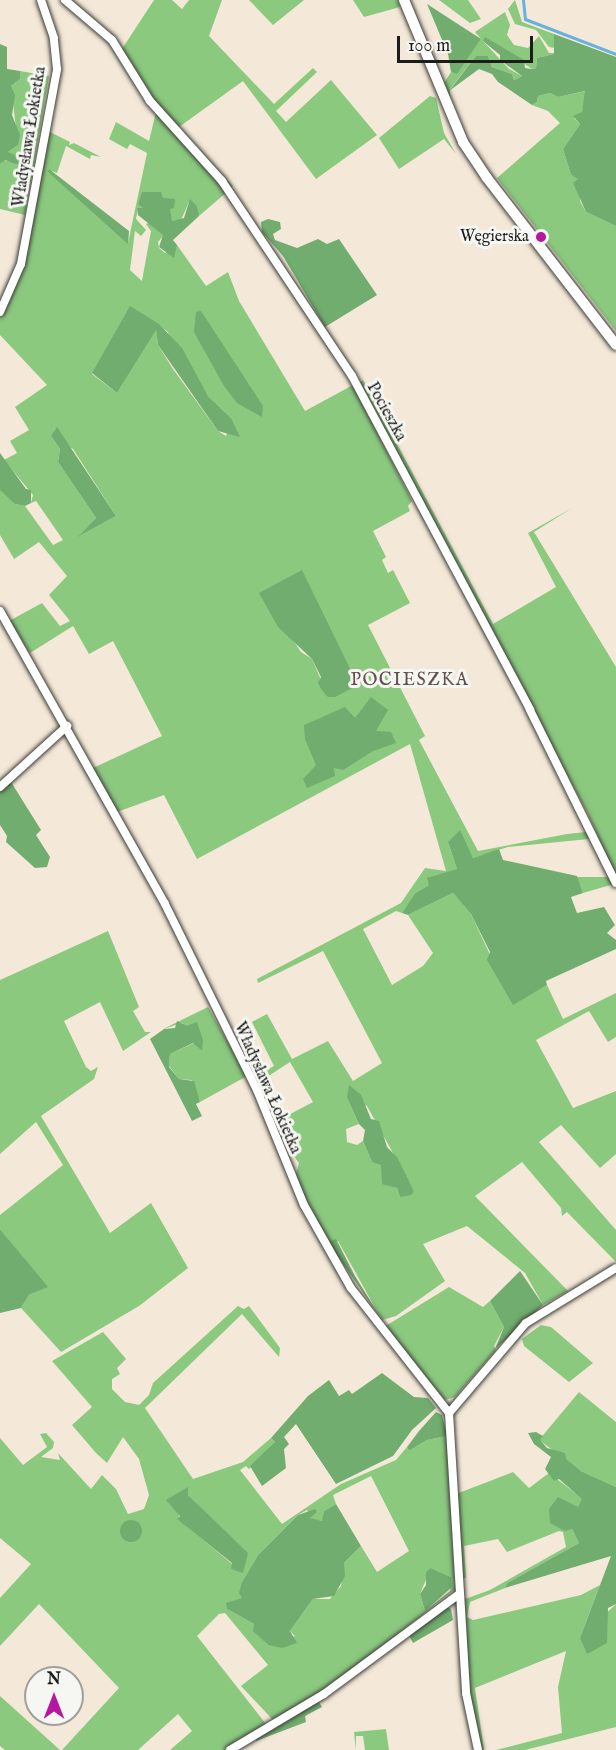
<!DOCTYPE html>
<meta charset="utf-8">
<style>
body{margin:0}
#map{position:relative;width:616px;height:1750px;overflow:hidden;background:#f4e9d8;font-family:"IM FELL English",serif}
div>[style]{position:absolute}
[style*='--x']{left:calc(var(--x)*1px);top:calc(var(--y)*1px);width:calc(var(--w)*1px);rotate:calc(var(--a)*1deg)}
.green>*{inset:0;background:#8bc97f}
.forest>*{inset:0;background:#70ad6e}
.round{border-radius:50%}
.stream>*{height:3px;margin:-1.5px;padding:0 1.5px;transform-origin:1.5px;border-radius:1.5px;background:#65b2df}
.roads{filter:drop-shadow(0 0 2px #3c3b38) drop-shadow(0 0 2px #3c3b38)}
.street>*{height:8px;margin:-4px;padding:0 4px;transform-origin:4px;border-radius:4px;background:#fff}
.secondary>*{height:10px;margin:-5px;padding:0 5px;transform-origin:5px;border-radius:5px;background:#fff}
.dots>*{width:16px;height:16px;translate:-50% -50%;box-sizing:border-box;border:3px solid #f6f6f2;border-radius:50%}
span{translate:-50% -50%;white-space:nowrap;text-align:center;line-height:1.15;-webkit-text-stroke:6px #f6f6f2;paint-order:stroke}
.street-label{font-size:16px;color:#1c1c1c}
.poi-label{font-size:16px;color:#1c1c1c}
.right{translate:-100% -50%;text-align:right}
.neighbourhood-label{font-size:18px;color:#654f4c;letter-spacing:1.5px}
.north{position:absolute;left:24px;top:1666px;width:60px;height:60px;box-sizing:border-box;background:#f6f6f2;border:2px solid #9f9f9c;border-radius:50%;rotate:0deg;font-size:16px;font-weight:700;line-height:24px;text-align:center;color:#1c1c1c}
.north::after{content:'';display:block;margin:auto;width:21px;height:27px;background:#b5179e;clip-path:polygon(50% 0,100% 100%,50% 72%,0 100%)}
.scale{position:absolute;left:397px;top:36px;width:136px;height:27px;box-sizing:border-box;border:3px solid #1c1c1c;border-top:0;padding-left:8px;font-size:18px;line-height:21px;white-space:nowrap;color:#1c1c1c;-webkit-text-stroke:4px #f6f6f2;paint-order:stroke}
</style>
<div id="map">
<div class="green">
<i style="clip-path:polygon(154px 0,172px 0,182px 9px,189px 0,222px 0,209px 36px,274px 104px,313px 68px,317px 72px,276px 111px,286px 122px,331px 80px,377px 135px,316px 179px,243px 81px,179px 127px,233px 186px,230px 187px,157px 106px,122px 49px)"></i>
<i style="clip-path:polygon(249px 0,304px 0,273px 25px)"></i>
<i style="clip-path:polygon(353px 0,398px 0,400px 7px,364px 17px)"></i>
<i style="clip-path:polygon(439px 0,468px 0,481px 19px,470px 23px)"></i>
<i style="clip-path:polygon(515px 0,522px 22px,554px 34px,557px 50px,554px 54px,537px 58px,536px 68px,532px 69px,490px 40px,483px 41px,509px 69px,522px 76px,514px 80px,512px 74px,492px 67px,488px 56px,476px 56px,450px 89px,450px 98px,444px 83px,451px 72px,457px 73px,481px 39px,475px 32px,505px 12px,510px 25px,507px 35px,514px 45px,528px 48px,539px 36px,549px 53px,554px 53px,555px 48px,549px 47px,536px 30px,515px 24px,508px 9px)"></i>
<i style="clip-path:polygon(20px 71px,49px 76px,25px 215px,0 209px,0 164px,4px 160px,21px 164px,8px 152px,18px 145px,11px 86px,20px 79px)"></i>
<i style="clip-path:polygon(586px 91px,582px 113px,574px 118px,580px 124px,563px 149px,571px 175px,579px 179px,580px 201px,586px 212px,616px 226px,616px 331px,497px 178px,560px 123px,548px 111px,532px 105px,537px 102px,538px 96px,550px 93px,558px 97px)"></i>
<i style="clip-path:polygon(430px 96px,436px 98px,444px 133px,456px 154px,444px 139px,399px 169px,379px 138px)"></i>
<i style="clip-path:polygon(evenodd,156px 112px,228px 191px,199px 216px,189px 202px,181px 220px,172px 221px,162px 196px,144px 208px,138px 208px,136px 219px,146px 230px,141px 236px,135px 231px,130px 270px,142px 281px,151px 231px,146px 224px,150px 222px,164px 235px,158px 242px,159px 248px,165px 253px,177px 245px,206px 286px,228px 272px,239px 301px,305px 411px,353px 385px,412px 501px,408px 506px,410px 511px,373px 531px,386px 557px,382px 560px,388px 573px,393px 570px,410px 603px,368px 625px,425px 736px,419px 740px,478px 851px,567px 834px,586px 832px,589px 839px,508px 847px,473px 858px,464px 843px,448px 842px,457px 869px,415px 893px,402px 913px,396px 911px,363px 929px,392px 985px,423px 966px,433px 953px,408px 915px,453px 893px,471px 914px,513px 1004px,547px 985px,563px 1019px,616px 993px,616px 1037px,608px 1042px,589px 1011px,536px 1040px,573px 1108px,616px 1091px,616px 1154px,600px 1168px,561px 1125px,539px 1142px,616px 1230px,616px 1262px,567px 1212px,562px 1216px,561px 1208px,522px 1162px,475px 1196px,568px 1291px,543px 1305px,525px 1273px,467px 1226px,423px 1244px,445px 1281px,396px 1316px,382px 1320px,338px 1241px,328px 1242px,317px 1222px,295px 1177px,299px 1163px,274px 1129px,254px 1077px,274px 1066px,252px 1022px,267px 1014px,292px 1059px,328px 1041px,353px 1081px,382px 1063px,323px 951px,258px 983px,257px 979px,401px 903px,425px 868px,446px 871px,410px 744px,197px 859px,164px 795px,117px 812px,93px 768px,162px 736px,113px 641px,89px 654px,73px 626px,30px 653px,9px 621px,42px 603px,60px 626px,70px 621px,49px 595px,67px 576px,39px 542px,14px 559px,0 535px,0 490px,4px 490px,15px 504px,25px 506px,53px 545px,63px 540px,36px 501px,31px 503px,33px 495px,4px 460px,17px 453px,10px 441px,29px 430px,15px 407px,47px 385px,0 335px,0 315px,17px 281px,30px 237px,50px 132px,70px 142px,69px 145px,74px 143px,101px 157px,91px 155px,90px 159px,66px 146px,57px 173px,49px 170px,128px 243px,147px 153px,130px 144px,127px 149px,109px 139px,116px 122px,149px 141px,156px 112px,130px 307px,167px 331px,208px 396px,231px 418px,226px 436px,218px 431px,173px 369px,158px 345px,156px 329px,117px 393px,92px 374px,130px 307px,156px 112px,51px 436px,73px 449px,116px 516px,80px 536px,96px 518px,58px 462px,60px 449px,51px 436px,156px 112px,302px 570px,306px 584px,328px 696px,312px 659px,301px 652px,291px 637px,302px 570px,156px 112px,290px 1062px,313px 1102px,279px 1120px,264px 1079px,290px 1062px,156px 112px,347px 1098px,367px 1106px,414px 1191px,400px 1197px,397px 1188px,385px 1184px,381px 1164px,372px 1162px,363px 1141px,357px 1145px,347px 1142px,346px 1129px,359px 1124px,347px 1098px)"></i>
<i style="clip-path:polygon(363px 380px,493px 624px,556px 587px,528px 533px,572px 508px,534px 532px,616px 667px,616px 877px,588px 814px,358px 383px)"></i>
<i style="clip-path:polygon(577px 877px,609px 877px,614px 884px,583px 893px)"></i>
<i style="clip-path:polygon(108px 931px,139px 1007px,133px 1011px,145px 1032px,151px 1032px,123px 1051px,100px 1002px,64px 1021px,86px 1067px,91px 1071px,98px 1067px,94px 1079px,41px 1116px,110px 1233px,151px 1203px,188px 1268px,139px 1306px,61px 1352px,21px 1308px,29px 1295px,47px 1287px,0 1229px,0 1215px,63px 1165px,36px 1122px,0 1154px,0 980px)"></i>
<i style="clip-path:polygon(208px 1007px,247px 1076px,200px 1102px,192px 1080px,179px 1079px,169px 1066px,170px 1054px,194px 1043px,202px 1051px,182px 1023px,163px 1029px)"></i>
<i style="clip-path:polygon(449px 1287px,483px 1307px,490px 1301px,504px 1327px,494px 1346px,496px 1350px,455px 1397px,445px 1400px,384px 1327px)"></i>
<i style="clip-path:polygon(evenodd,238px 1306px,244px 1309px,249px 1306px,280px 1348px,279px 1357px,242px 1314px,145px 1408px,193px 1479px,243px 1462px,271px 1438px,275px 1442px,259px 1460px,249px 1469px,246px 1466px,240px 1470px,282px 1524px,341px 1484px,396px 1460px,407px 1447px,409px 1451px,427px 1440px,447px 1436px,455px 1589px,339px 1680px,273px 1720px,241px 1686px,268px 1665px,225px 1613px,219px 1614px,197px 1636px,266px 1724px,228px 1750px,170px 1750px,192px 1731px,178px 1714px,138px 1750px,62px 1750px,119px 1688px,39px 1604px,0 1646px,0 1598px,31px 1564px,0 1538px,0 1438px,23px 1465px,47px 1447px,40px 1434px,46px 1433px,54px 1442px,53px 1448px,41px 1457px,60px 1460px,58px 1453px,91px 1489px,102px 1475px,116px 1489px,128px 1514px,144px 1509px,149px 1495px,139px 1459px,123px 1437px,107px 1463px,96px 1453px,72px 1425px,92px 1407px,52px 1361px,103px 1332px,126px 1359px,117px 1368px,120px 1374px,112px 1379px,112px 1389px,125px 1402px,139px 1405px,149px 1395px,153px 1383px,238px 1306px,371px 1476px,409px 1551px,377px 1572px,361px 1546px,344px 1563px,341px 1586px,330px 1599px,313px 1599px,290px 1631px,295px 1636px,268px 1645px,254px 1631px,254px 1624px,227px 1609px,242px 1598px,242px 1582px,258px 1555px,298px 1515px,307px 1510px,312px 1520px,323px 1521px,324px 1511px,336px 1504px,333px 1495px,371px 1476px,238px 1306px,188px 1488px,188px 1495px,215px 1522px,243px 1573px,178px 1519px,188px 1488px,238px 1306px,431px 1568px,451px 1577px,450px 1591px,425px 1611px,420px 1594px,431px 1568px)"></i>
<i style="clip-path:polygon(541px 1325px,551px 1327px,593px 1363px,569px 1382px,524px 1346px,522px 1339px)"></i>
<i style="clip-path:polygon(579px 1392px,616px 1422px,616px 1487px,581px 1471px,539px 1440px)"></i>
<i style="clip-path:polygon(513px 1472px,529px 1488px,549px 1473px,583px 1499px,572px 1529px,579px 1543px,507px 1583px,505px 1588px,470px 1602px,467px 1617px,473px 1620px,581px 1595px,600px 1585px,580px 1638px,616px 1604px,616px 1727px,525px 1750px,496px 1750px,562px 1733px,558px 1687px,566px 1651px,475px 1688px,484px 1750px,481px 1750px,469px 1689px,465px 1599px,490px 1590px,566px 1547px,563px 1532px,559px 1531px,507px 1552px,498px 1539px,464px 1546px,466px 1578px,462px 1578px,456px 1494px)"></i>
<i style="clip-path:polygon(0 1696px,60px 1750px,5px 1750px,0 1746px)"></i>
<i style="clip-path:polygon(386px 1729px,389px 1750px,365px 1750px,363px 1736px,356px 1736px,356px 1750px,354px 1732px)"></i>
</div>
<div class="forest">
<i style="clip-path:polygon(427px 4px,481px 39px,457px 74px,451px 72px,448px 54px)"></i>
<i style="clip-path:polygon(554px 34px,616px 57px,616px 226px,586px 212px,573px 183px,578px 179px,571px 175px,563px 149px,580px 124px,573px 116px,582px 112px,585px 91px,558px 97px,550px 93px,538px 96px,537px 102px,532px 105px,498px 82px,492px 74px,479px 69px,449px 91px,476px 56px,488px 56px,492px 67px,512px 74px,514px 80px,522px 76px,500px 60px,500px 55px,483px 41px,485px 37px,524px 60px,525px 68px,532px 69px,536px 68px,537px 58px,554px 54px)"></i>
<i style="clip-path:polygon(0 44px,7px 47px,7px 69px,20px 71px,20px 79px,11px 86px,15px 95px,12px 115px,20px 135px,18px 145px,8px 152px,29px 162px,27px 168px,5px 160px,0 164px)"></i>
<i style="clip-path:polygon(49px 169px,129px 231px,128px 244px,48px 172px)"></i>
<i style="clip-path:polygon(142px 192px,161px 192px,163px 198px,175px 199px,174px 208px,170px 209px,172px 221px,184px 218px,190px 199px,197px 206px,199px 216px,173px 240px,177px 245px,174px 258px,159px 247px,163px 235px,138px 215px,137px 208px,143px 208px,138px 204px)"></i>
<i style="clip-path:polygon(268px 219px,280px 222px,281px 229px,273px 234px,275px 240px,297px 248px,318px 239px,327px 244px,339px 239px,377px 295px,325px 327px,283px 256px,262px 232px,261px 222px)"></i>
<i style="clip-path:polygon(130px 306px,159px 324px,182px 348px,208px 396px,231px 418px,240px 437px,218px 431px,158px 345px,156px 330px,117px 393px,92px 373px)"></i>
<i style="clip-path:polygon(201px 311px,263px 406px,262px 417px,237px 403px,224px 386px,194px 332px,196px 312px)"></i>
<i style="clip-path:polygon(57px 427px,116px 516px,78px 537px,96px 518px,58px 462px,60px 449px,51px 436px)"></i>
<i style="clip-path:polygon(0 453px,26px 489px,31px 490px,31px 503px,25px 506px,15px 504px,0 490px)"></i>
<i style="clip-path:polygon(302px 570px,358px 685px,335px 697px,328px 697px,321px 689px,318px 683px,321px 677px,312px 659px,278px 627px,259px 593px)"></i>
<i style="clip-path:polygon(371px 697px,388px 710px,376px 731px,391px 732px,396px 743px,373px 751px,343px 770px,334px 768px,335px 776px,307px 788px,303px 779px,316px 765px,305px 739px,304px 725px,345px 707px,355px 718px)"></i>
<i style="clip-path:polygon(11px 782px,41px 830px,36px 835px,50px 857px,47px 867px,35px 868px,6px 842px,7px 836px,0 825px,0 790px)"></i>
<i style="clip-path:polygon(460px 830px,473px 858px,499px 849px,503px 860px,577px 876px,583px 893px,571px 897px,577px 913px,604px 907px,615px 925px,607px 933px,616px 940px,616px 949px,546px 981px,547px 985px,513px 1005px,487px 960px,490px 952px,471px 914px,453px 893px,408px 915px,402px 913px,415px 893px,429px 885px,427px 878px,457px 869px,448px 842px)"></i>
<i style="clip-path:polygon(177px 1021px,187px 1026px,197px 1022px,203px 1040px,202px 1051px,193px 1043px,170px 1054px,169px 1067px,179px 1079px,194px 1081px,200px 1102px,196px 1104px,202px 1116px,192px 1121px,150px 1039px,164px 1029px,175px 1028px)"></i>
<i style="clip-path:polygon(349px 1085px,361px 1095px,371px 1119px,379px 1121px,387px 1147px,397px 1157px,414px 1191px,411px 1195px,400px 1197px,397px 1188px,382px 1184px,381px 1165px,372px 1162px,363px 1141px,365px 1130px,359px 1124px,347px 1098px)"></i>
<i style="clip-path:polygon(0 1229px,48px 1287px,29px 1295px,21px 1308px,0 1313px)"></i>
<i style="clip-path:polygon(336px 1239px,355px 1276px,382px 1320px,328px 1242px)"></i>
<i style="clip-path:polygon(520px 1271px,543px 1305px,495px 1349px,504px 1327px,490px 1301px)"></i>
<i style="clip-path:polygon(382px 1373px,414px 1397px,428px 1398px,436px 1408px,412px 1430px,393px 1456px,336px 1484px,296px 1424px,284px 1437px,289px 1444px,284px 1449px,286px 1468px,262px 1486px,250px 1466px,275px 1442px,271px 1438px,308px 1396px,329px 1380px,339px 1396px,349px 1390px,352px 1394px)"></i>
<i style="clip-path:polygon(436px 1412px,442px 1415px,447px 1436px,427px 1440px,409px 1451px,407px 1447px,419px 1431px)"></i>
<i style="clip-path:polygon(536px 1432px,543px 1436px,540px 1440px,547px 1448px,565px 1453px,566px 1459px,581px 1471px,616px 1487px,616px 1604px,608px 1608px,607px 1643px,587px 1654px,580px 1638px,611px 1556px,505px 1588px,507px 1583px,579px 1543px,572px 1529px,565px 1531px,550px 1523px,549px 1509px,558px 1497px,578px 1507px,582px 1499px,559px 1479px,554px 1481px,545px 1469px,551px 1457px,534px 1444px,528px 1433px)"></i>
<i style="clip-path:polygon(188px 1487px,188px 1495px,248px 1553px,243px 1573px,231px 1569px,232px 1563px,177px 1519px,180px 1516px,166px 1500px)"></i>
<i style="clip-path:polygon(336px 1504px,361px 1546px,344px 1563px,345px 1576px,334px 1596px,313px 1599px,290px 1631px,297px 1643px,282px 1648px,268px 1645px,253px 1631px,254px 1624px,227px 1609px,226px 1603px,242px 1598px,239px 1593px,242px 1582px,258px 1555px,298px 1515px,315px 1509px,317px 1512px,310px 1518px,322px 1521px,324px 1511px)"></i>
<i class="round" style="left:120px;top:1520px;width:22px;height:22px"></i>
<i style="clip-path:polygon(431px 1568px,451px 1577px,452px 1587px,425px 1611px,420px 1594px,426px 1585px,426px 1572px)"></i>
<i style="clip-path:polygon(445px 1606px,451px 1609px,453px 1620px,413px 1643px,409px 1635px)"></i>
<i style="clip-path:polygon(317px 1699px,322px 1707px,305px 1716px,306px 1722px,256px 1741px,255px 1737px)"></i>
</div>
<div class="stream">
<i style="--x:523;--y:0;--w:19;--a:84"></i>
<i style="--x:525;--y:19;--w:97;--a:21"></i>
</div>
<div class="roads">
<div class="street">
<i style="--x:65;--y:0;--w:62;--a:40.4"></i>
<i style="--x:112;--y:40;--w:72;--a:58.1"></i>
<i style="--x:150;--y:101;--w:108;--a:48"></i>
<i style="--x:222;--y:181;--w:234;--a:56.3"></i>
<i style="--x:352;--y:376;--w:378;--a:61.9"></i>
<i style="--x:530;--y:710;--w:193;--a:63.6"></i>
<i style="--x:0;--y:312;--w:52;--a:-66.4"></i>
<i style="--x:21;--y:264;--w:198;--a:-79.5"></i>
<i style="--x:57;--y:69;--w:31;--a:-96"></i>
<i style="--x:54;--y:38;--w:40;--a:-108.9"></i>
<i style="--x:0;--y:611;--w:336;--a:60.6"></i>
<i style="--x:165;--y:904;--w:208;--a:63.7"></i>
<i style="--x:257;--y:1090;--w:124;--a:67.8"></i>
<i style="--x:304;--y:1205;--w:95;--a:60.5"></i>
<i style="--x:351;--y:1288;--w:159;--a:51.9"></i>
<i style="--x:449;--y:1413;--w:281;--a:86.5"></i>
<i style="--x:466;--y:1693;--w:58;--a:78.1"></i>
<i style="--x:0;--y:787;--w:91;--a:-42.3"></i>
<i style="--x:449;--y:1413;--w:118;--a:-49.5"></i>
<i style="--x:526;--y:1323;--w:105;--a:-31.4"></i>
<i style="--x:230;--y:1750;--w:109;--a:-30.8"></i>
<i style="--x:324;--y:1694;--w:168;--a:-36.5"></i>
</div>
<div class="secondary">
<i style="--x:404;--y:0;--w:154;--a:67.4"></i>
<i style="--x:463;--y:142;--w:43;--a:56.3"></i>
<i style="--x:487;--y:178;--w:211;--a:52.3"></i>
</div>
</div>
<div class="dots">
<i style="left:541px;top:237px;background:#b5179e"></i>
</div>
<div class="street-label">
<span style="left:30px;top:137px;rotate:-81deg">Władysława Łokietka</span>
<span style="left:386px;top:412px;rotate:61deg">Pocieszka</span>
<span style="left:267px;top:1088px;rotate:66deg">Władysława Łokietka</span>
</div>
<div class="poi-label">
<span class="right" style="left:529px;top:237px">Węgierska</span>
</div>
<div class="neighbourhood-label">
<span style="left:410px;top:681px">POCIESZKA</span>
</div>
<div class="north">N</div>
<div class="scale">100 m</div>
</div>
